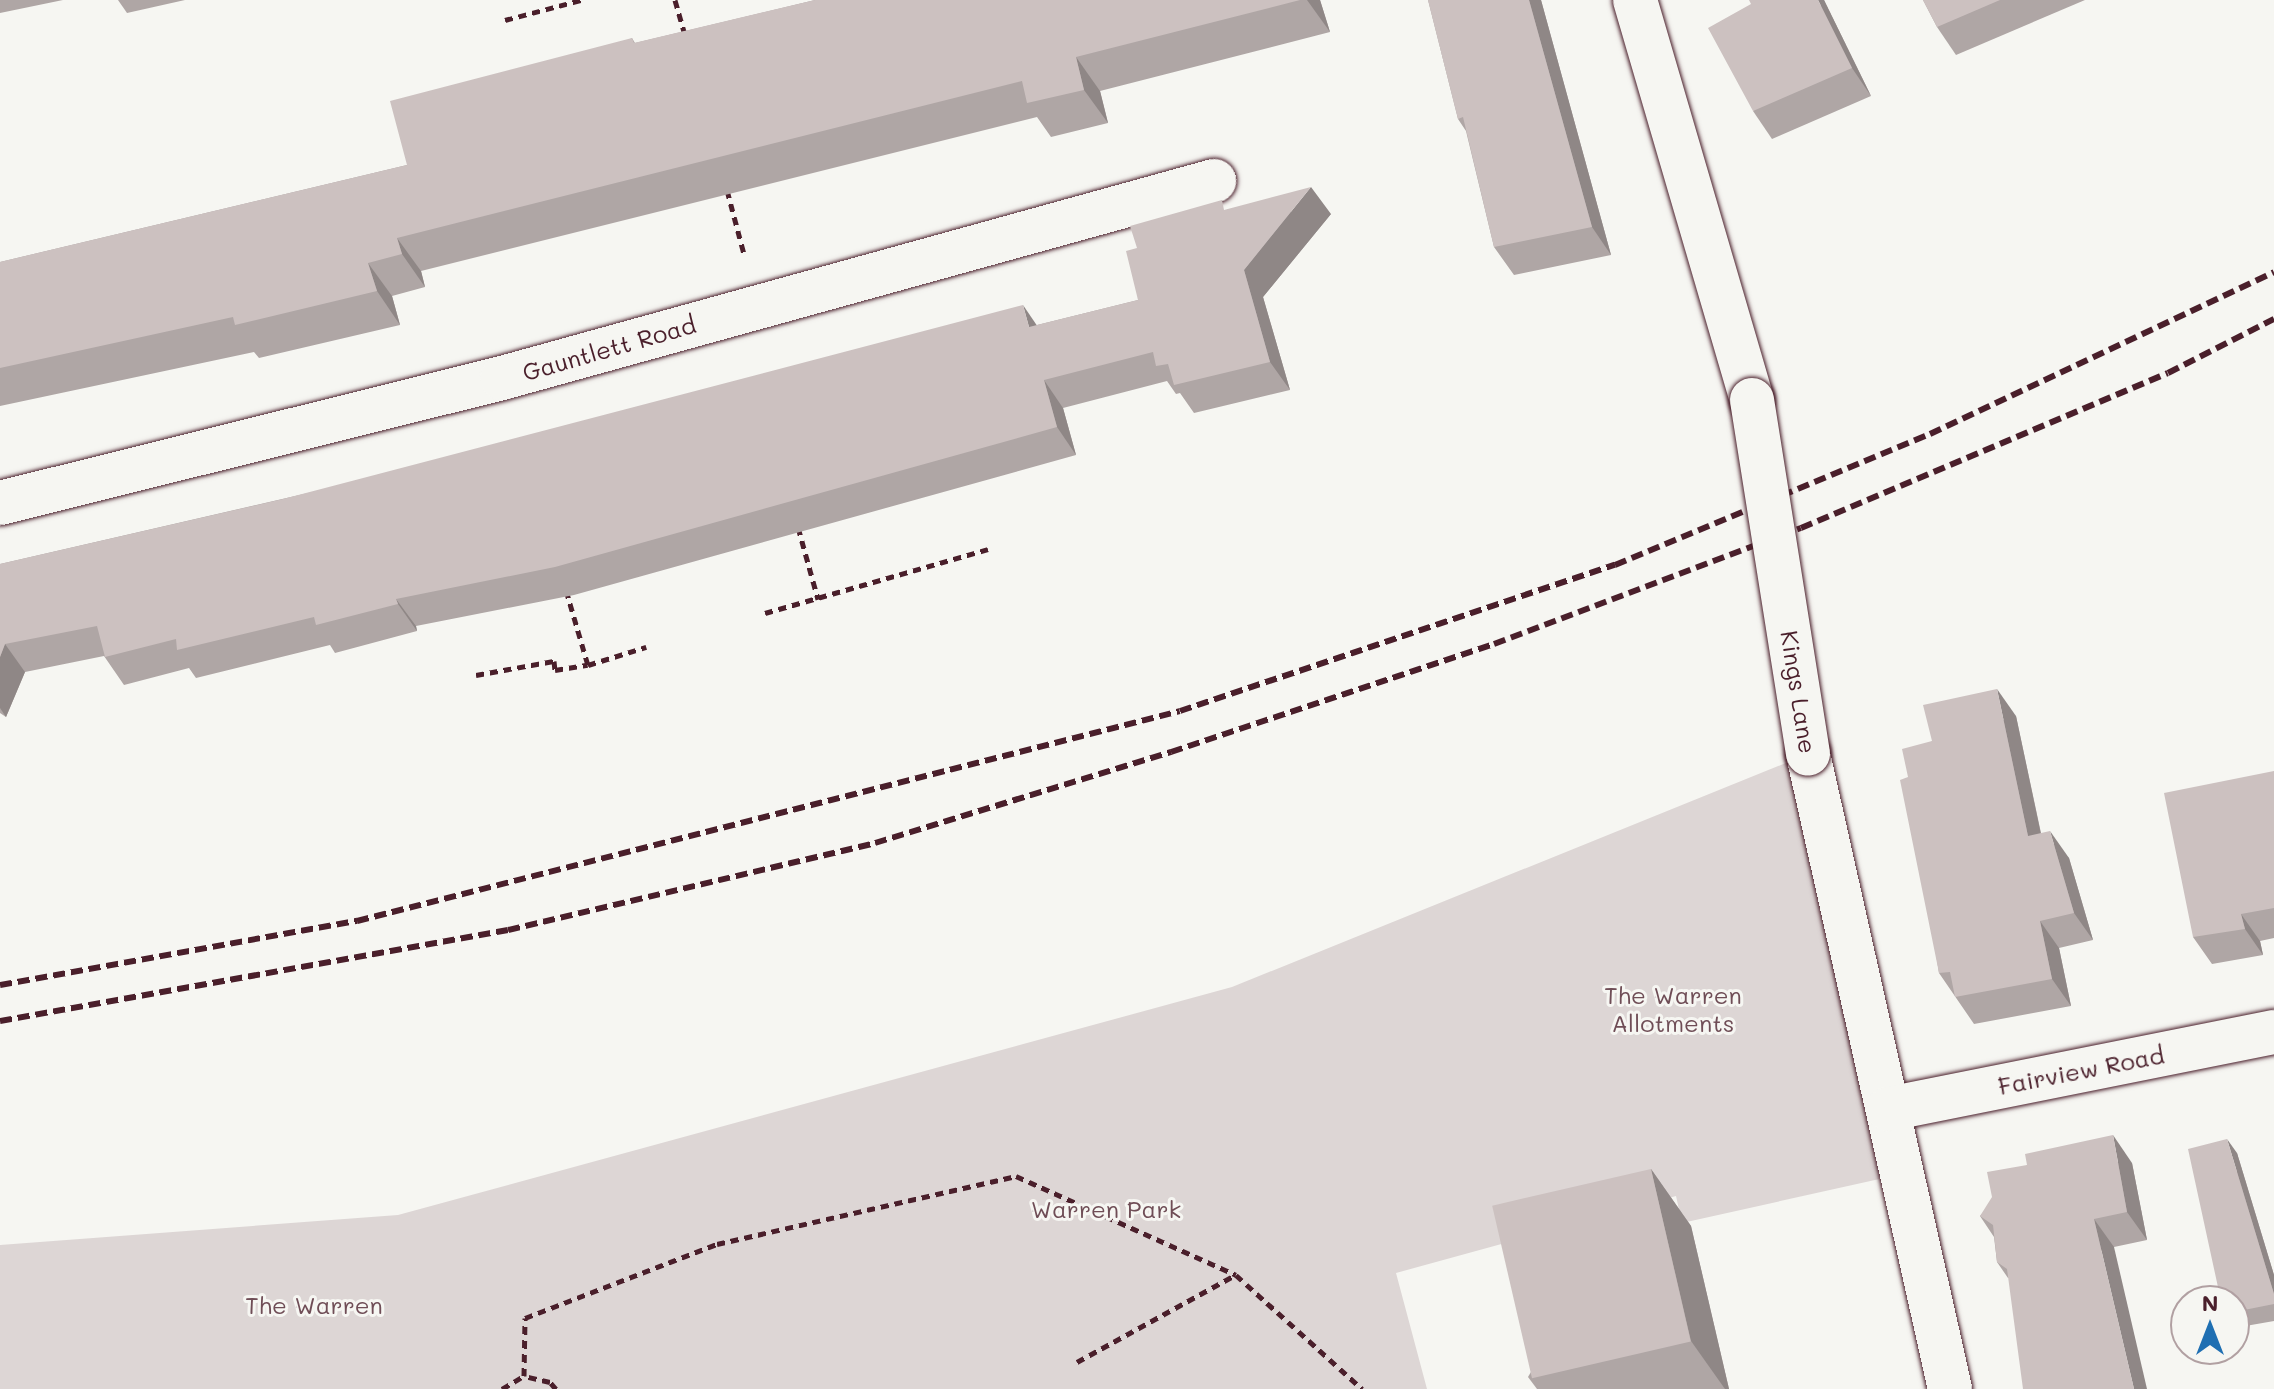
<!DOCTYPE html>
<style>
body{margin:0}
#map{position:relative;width:2274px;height:1389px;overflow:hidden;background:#f6f6f2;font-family:Mali,sans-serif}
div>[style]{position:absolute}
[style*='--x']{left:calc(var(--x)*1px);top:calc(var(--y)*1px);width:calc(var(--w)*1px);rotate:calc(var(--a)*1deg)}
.green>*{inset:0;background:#ddd6d5}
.path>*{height:5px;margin-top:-2.5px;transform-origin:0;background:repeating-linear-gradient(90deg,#4a1f2b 0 8px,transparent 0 14px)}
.roads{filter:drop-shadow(0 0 2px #4a1f2b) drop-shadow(0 0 2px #4a1f2b)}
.street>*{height:44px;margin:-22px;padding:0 22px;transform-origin:22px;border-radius:22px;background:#f6f6f2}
.rail>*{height:6px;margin-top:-3px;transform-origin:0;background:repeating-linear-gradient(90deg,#4a1f2b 0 12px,transparent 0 18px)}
.bridges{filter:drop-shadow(0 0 2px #4a1f2b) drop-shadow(0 0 2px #4a1f2b)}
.street-bridge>*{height:44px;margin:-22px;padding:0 22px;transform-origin:22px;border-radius:22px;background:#f6f6f2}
.wall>*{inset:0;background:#afa6a5}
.shaded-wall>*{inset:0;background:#8f8786}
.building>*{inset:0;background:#ccc1c0;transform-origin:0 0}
span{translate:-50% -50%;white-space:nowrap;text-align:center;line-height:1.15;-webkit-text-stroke:6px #f6f6f2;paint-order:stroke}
.street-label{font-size:24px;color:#4a1f2b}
.park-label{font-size:24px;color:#6f4d56}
.north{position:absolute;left:2170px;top:1285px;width:80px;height:80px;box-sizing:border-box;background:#f6f6f2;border:2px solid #b1a0a2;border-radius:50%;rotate:0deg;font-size:22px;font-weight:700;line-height:32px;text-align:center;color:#4a1f2b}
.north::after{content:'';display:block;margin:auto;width:28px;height:36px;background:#1f6fb2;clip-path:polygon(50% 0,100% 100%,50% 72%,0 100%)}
</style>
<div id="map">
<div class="green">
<i style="clip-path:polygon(1808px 754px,1902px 1174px,1682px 1223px,1676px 1196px,1396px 1273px,1427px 1389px,0 1389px,0 1245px,398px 1215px,1232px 987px)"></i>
</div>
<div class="path">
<i style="--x:675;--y:0;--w:40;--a:74"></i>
<i style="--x:505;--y:20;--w:79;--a:-14.7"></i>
<i style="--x:727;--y:190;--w:66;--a:75.1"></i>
<i style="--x:798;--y:527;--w:75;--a:74.5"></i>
<i style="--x:566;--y:590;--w:78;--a:73.7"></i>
<i style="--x:588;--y:665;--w:61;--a:-17.2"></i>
<i style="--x:765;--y:613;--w:232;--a:-16"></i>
<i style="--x:476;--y:675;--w:79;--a:-10.2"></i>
<i style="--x:554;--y:661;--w:9;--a:84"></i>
<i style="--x:555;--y:670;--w:33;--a:-9"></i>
<i style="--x:1077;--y:1362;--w:180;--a:-28.8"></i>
<i style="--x:502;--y:1389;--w:26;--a:-31"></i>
<i style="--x:556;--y:1389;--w:9;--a:-131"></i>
<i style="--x:550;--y:1382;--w:27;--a:-167"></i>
<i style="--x:524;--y:1376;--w:58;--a:-89"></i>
<i style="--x:525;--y:1318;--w:206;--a:-21.1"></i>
<i style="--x:717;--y:1244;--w:307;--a:-12.8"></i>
<i style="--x:1016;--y:1176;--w:241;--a:24.2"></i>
<i style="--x:1236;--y:1275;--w:170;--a:42.1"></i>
</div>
<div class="roads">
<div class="street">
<i style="--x:1635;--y:0;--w:417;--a:73.7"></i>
<i style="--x:0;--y:503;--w:517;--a:-13.98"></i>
<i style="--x:502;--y:378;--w:739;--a:-15.47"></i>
<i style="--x:1808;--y:754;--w:651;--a:77.39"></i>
<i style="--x:1888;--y:1109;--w:394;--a:-11.3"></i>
</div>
</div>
<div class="rail">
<i style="--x:0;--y:985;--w:363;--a:-10.2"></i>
<i style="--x:357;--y:921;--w:849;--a:-14.31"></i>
<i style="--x:1180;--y:711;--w:459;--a:-18.6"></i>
<i style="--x:1615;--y:565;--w:341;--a:-22.6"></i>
<i style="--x:1930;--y:434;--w:380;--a:-25.2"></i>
<i style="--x:0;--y:1021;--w:516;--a:-10.16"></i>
<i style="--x:508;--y:930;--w:377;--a:-13.3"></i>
<i style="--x:875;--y:843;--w:310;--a:-17.1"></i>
<i style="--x:1171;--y:752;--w:341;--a:-18.5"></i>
<i style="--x:1494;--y:644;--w:328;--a:-20.7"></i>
<i style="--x:1801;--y:528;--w:398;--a:-22.9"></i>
<i style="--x:2168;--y:373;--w:119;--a:-27"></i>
</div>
<div class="bridges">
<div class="street-bridge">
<i style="--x:1752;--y:400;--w:358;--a:81"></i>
</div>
</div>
<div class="wall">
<i style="clip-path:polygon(0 0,63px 0,0 13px)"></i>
<i style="clip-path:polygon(118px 0,185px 0,127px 13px)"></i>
<i style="clip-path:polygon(815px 0,1320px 0,1330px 32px,1100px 91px,1108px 123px,1051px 137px,1037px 117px,421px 271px,425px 287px,392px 296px,400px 325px,259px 358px,254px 352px,0 406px,0 262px,407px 165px,632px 38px,635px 43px)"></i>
<i style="clip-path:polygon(1428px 0,1541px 0,1611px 255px,1514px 275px,1494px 247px,1466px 131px,1458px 119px)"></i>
<i style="clip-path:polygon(1824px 0,1871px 96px,1772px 139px,1753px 111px)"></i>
<i style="clip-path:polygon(1923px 0,2085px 0,1956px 55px,1937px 27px)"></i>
<i style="clip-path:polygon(1229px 209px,1331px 214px,1263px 297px,1290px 390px,1194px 413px,1180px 393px,1176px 394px,1167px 381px,1063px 408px,1076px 455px,574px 595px,416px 626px,417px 631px,335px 653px,330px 645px,196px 678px,189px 668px,124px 685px,104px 656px,25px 672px,6px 717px,0 713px,0 564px,1037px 325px,1138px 300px,1137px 248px)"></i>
<i style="clip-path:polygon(2016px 716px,2041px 833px,2069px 858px,2093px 940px,2059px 948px,2071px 1006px,1974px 1024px,1939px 973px,1908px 777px,1932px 741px)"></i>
<i style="clip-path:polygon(2274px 771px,2274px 938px,2260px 941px,2263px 955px,2212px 964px,2193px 937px)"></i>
<i style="clip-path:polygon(2237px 1153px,2274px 1275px,2274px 1321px,2234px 1328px)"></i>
<i style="clip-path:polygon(2132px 1163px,2147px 1240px,2114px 1247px,2008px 1278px,1997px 1262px,1994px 1237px,1980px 1216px,2027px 1165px)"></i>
<i style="clip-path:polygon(1651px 1169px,1691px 1226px,1729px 1389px,1537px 1389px,1528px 1377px)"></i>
</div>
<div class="shaded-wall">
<i style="clip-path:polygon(1307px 0,1320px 0,1330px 32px)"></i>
<i style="clip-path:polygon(1529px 0,1541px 0,1611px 255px,1592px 227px)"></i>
<i style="clip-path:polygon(1818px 0,1824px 0,1871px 96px,1852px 68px)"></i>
<i style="clip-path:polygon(1076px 57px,1100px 91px,1108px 123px,1084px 90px)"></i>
<i style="clip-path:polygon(1311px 187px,1331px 214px,1263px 297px,1290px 390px,1270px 362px,1244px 270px)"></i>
<i style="clip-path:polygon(397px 238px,421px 271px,425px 287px,402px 254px)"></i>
<i style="clip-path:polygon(368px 263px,392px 296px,400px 325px,377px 291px)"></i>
<i style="clip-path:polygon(1023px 305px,1042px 333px,1029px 327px)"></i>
<i style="clip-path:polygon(1044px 380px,1063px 408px,1076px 455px,1057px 427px)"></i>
<i style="clip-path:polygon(396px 599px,416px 626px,417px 631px,398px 604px)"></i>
<i style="clip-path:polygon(5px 644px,25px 672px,6px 717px,0 708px,0 657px)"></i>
<i style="clip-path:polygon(1997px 689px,2016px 716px,2047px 863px,2028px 836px)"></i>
<i style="clip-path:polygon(2050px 831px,2069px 858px,2093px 940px,2074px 913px)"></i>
<i style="clip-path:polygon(2241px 914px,2260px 941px,2263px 955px,2245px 929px)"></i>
<i style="clip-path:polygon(2040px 921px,2059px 948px,2071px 1006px,2052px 979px)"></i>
<i style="clip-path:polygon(2113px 1135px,2132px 1163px,2147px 1240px,2127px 1212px)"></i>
<i style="clip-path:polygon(2227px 1139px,2237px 1153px,2274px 1275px,2274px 1294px)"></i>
<i style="clip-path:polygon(1651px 1169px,1691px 1226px,1729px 1389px,1725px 1389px,1691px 1341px)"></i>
<i style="clip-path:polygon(2094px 1219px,2114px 1247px,2147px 1389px,2134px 1389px)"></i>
</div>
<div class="building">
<i style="clip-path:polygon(815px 0,1300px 0,1076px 57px,1084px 90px,1027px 103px,1022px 81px,397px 238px,402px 254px,368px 263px,377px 291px,235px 325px,233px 317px,0 368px,0 262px,407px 165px,390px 101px,632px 38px,634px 43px)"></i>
<i style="clip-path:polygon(1428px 0,1529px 0,1592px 227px,1494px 247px,1463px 117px,1458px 119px)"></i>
<i style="clip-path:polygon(1749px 0,1818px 0,1852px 68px,1753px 111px,1708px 28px,1751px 4px)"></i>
<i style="clip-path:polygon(1923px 0,2000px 0,1937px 27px)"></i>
<i style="clip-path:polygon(1311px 187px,1244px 270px,1270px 362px,1174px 385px,1168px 364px,1156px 366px,1153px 352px,1044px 380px,1057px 427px,555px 567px,396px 599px,398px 604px,316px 625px,314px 617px,177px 650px,176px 639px,105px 657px,97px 626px,5px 644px,0 657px,0 564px,283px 499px,1023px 305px,1029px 327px,1138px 300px,1126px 251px,1137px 248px,1130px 226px,1222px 200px,1224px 210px)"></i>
<i style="clip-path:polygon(1997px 689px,2028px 836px,2050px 831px,2074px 913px,2040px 921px,2052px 979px,1955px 997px,1950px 972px,1939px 973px,1900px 780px,1908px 777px,1902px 749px,1932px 741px,1923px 705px)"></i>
<i style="clip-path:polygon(2274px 771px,2274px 908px,2241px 914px,2245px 929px,2193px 937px,2164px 793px)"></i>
<i style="clip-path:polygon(2113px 1135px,2127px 1212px,2094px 1219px,2134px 1389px,2023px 1389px,2007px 1269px,1997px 1262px,1993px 1225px,1980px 1216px,1992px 1197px,1987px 1172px,2027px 1165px,2025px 1154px)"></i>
<i style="clip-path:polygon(2227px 1139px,2274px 1294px,2274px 1304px,2234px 1312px,2234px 1301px,2221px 1301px,2188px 1149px)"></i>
<i style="left:1651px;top:1169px;width:177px;height:163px;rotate:77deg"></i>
</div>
<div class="street-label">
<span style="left:609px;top:348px;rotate:-16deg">Gauntlett Road</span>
<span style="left:1799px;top:692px;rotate:81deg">Kings Lane</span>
<span style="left:2081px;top:1070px;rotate:-11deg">Fairview Road</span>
</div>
<div class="park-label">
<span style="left:1673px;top:1009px">The Warren<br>Allotments</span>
<span style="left:1106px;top:1209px">Warren Park</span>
<span style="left:314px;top:1305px">The Warren</span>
</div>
<div class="north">N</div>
</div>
